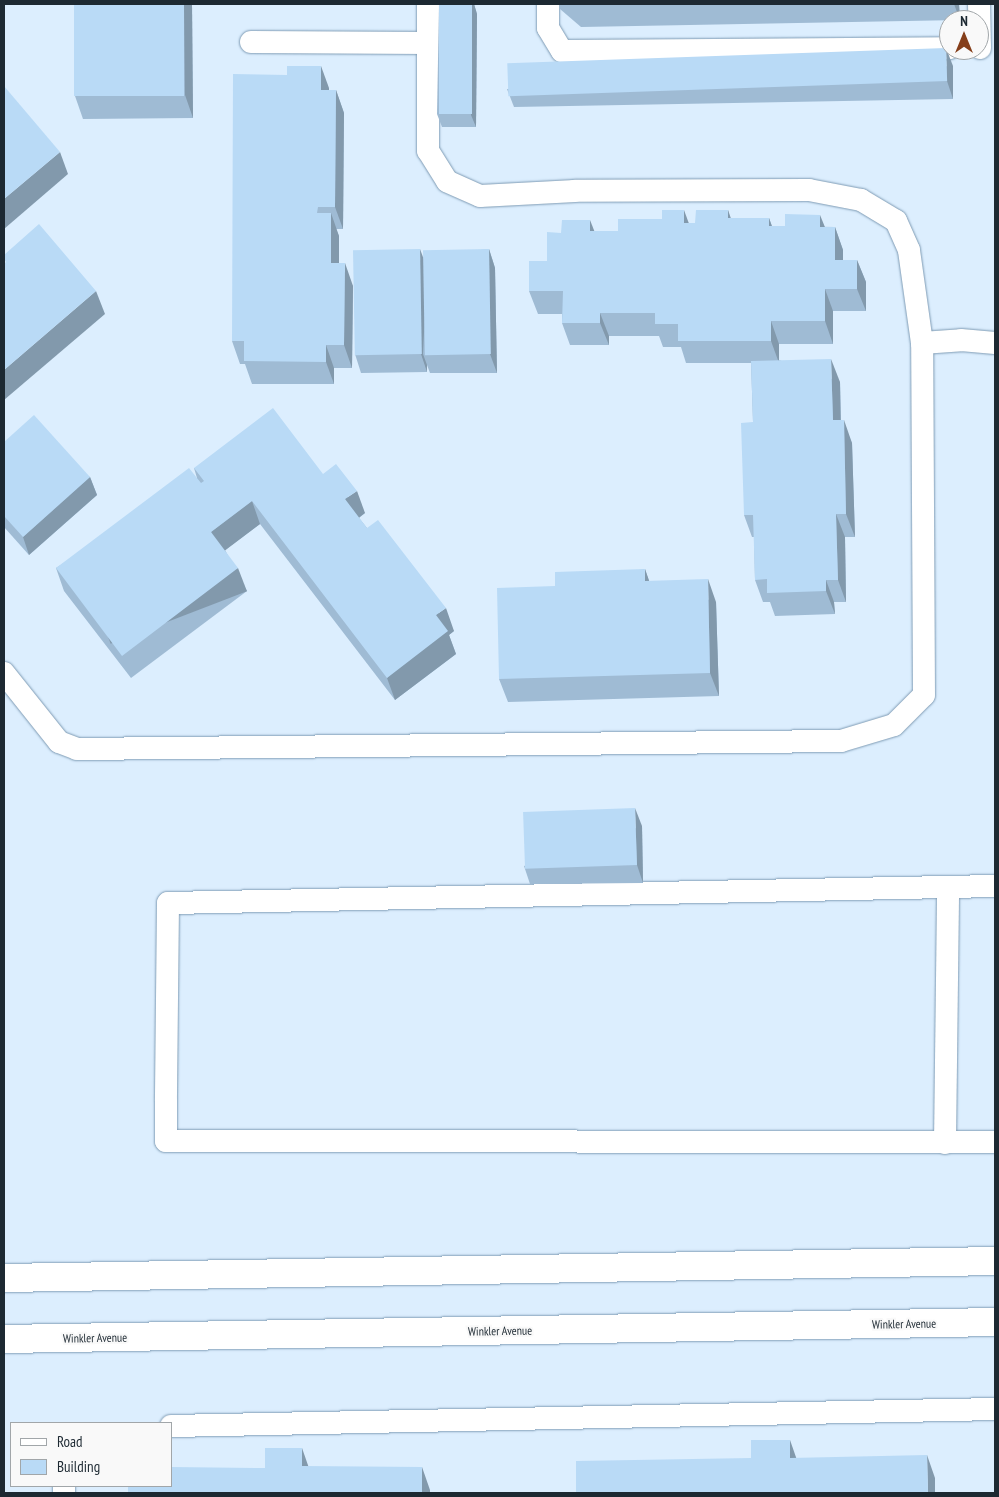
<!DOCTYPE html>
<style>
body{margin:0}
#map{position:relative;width:999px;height:1497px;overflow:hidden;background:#dceefe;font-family:"PT Sans Narrow",sans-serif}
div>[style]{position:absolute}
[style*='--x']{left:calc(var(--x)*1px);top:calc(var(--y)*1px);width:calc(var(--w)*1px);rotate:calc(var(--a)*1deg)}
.roads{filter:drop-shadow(0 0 1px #7e9bb4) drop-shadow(0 0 1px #7e9bb4)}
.service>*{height:22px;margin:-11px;padding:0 11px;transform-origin:11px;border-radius:11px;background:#fff}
.tertiary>*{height:28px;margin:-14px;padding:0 14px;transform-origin:14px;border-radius:14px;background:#fff}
.wall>*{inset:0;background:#9fbbd4}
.shaded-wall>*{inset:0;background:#8299ac;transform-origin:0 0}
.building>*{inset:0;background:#b9daf6;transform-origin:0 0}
span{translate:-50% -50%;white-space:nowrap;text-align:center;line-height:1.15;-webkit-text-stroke:4px #f9f9f9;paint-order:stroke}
.street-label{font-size:12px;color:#1d2932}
.frame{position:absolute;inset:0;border:5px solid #1d2932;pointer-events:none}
.legend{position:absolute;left:10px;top:1422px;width:162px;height:65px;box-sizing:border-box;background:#f9f9f9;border:1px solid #a1a6a9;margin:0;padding:6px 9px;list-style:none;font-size:15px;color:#1d2932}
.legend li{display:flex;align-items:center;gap:10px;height:25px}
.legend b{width:25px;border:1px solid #a1a6a9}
.north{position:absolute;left:939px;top:10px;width:50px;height:50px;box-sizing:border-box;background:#f9f9f9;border:1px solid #a1a6a9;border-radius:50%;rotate:0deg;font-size:14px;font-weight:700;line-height:20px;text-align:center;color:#1d2932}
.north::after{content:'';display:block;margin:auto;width:18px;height:22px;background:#853e1a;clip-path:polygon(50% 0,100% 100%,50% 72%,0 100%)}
</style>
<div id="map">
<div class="roads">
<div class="service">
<i style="--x:548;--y:4;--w:24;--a:90"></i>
<i style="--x:548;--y:28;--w:27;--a:59"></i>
<i style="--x:562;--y:51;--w:387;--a:-0.4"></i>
<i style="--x:979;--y:4;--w:44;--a:88.7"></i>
<i style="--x:251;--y:42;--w:177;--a:0.3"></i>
<i style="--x:922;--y:343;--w:39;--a:-4"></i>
<i style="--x:961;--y:340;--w:34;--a:5"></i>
<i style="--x:4;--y:673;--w:88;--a:51.4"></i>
<i style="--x:59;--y:742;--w:19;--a:21"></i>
<i style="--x:77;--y:749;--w:764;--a:-0.6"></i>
<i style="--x:841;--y:741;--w:55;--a:-16.8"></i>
<i style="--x:894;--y:725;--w:42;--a:-45"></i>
<i style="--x:924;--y:695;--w:352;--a:-90.3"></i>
<i style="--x:922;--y:343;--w:94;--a:-98"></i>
<i style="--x:909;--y:250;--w:32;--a:-114"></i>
<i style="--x:896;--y:221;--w:41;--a:-149"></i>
<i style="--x:861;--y:200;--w:53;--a:-169.1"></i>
<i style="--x:809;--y:190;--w:234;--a:179.8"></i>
<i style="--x:575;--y:191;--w:95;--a:177"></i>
<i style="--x:480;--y:196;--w:36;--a:-156"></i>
<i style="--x:447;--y:181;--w:36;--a:-122"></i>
<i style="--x:428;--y:151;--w:147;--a:-90"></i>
<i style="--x:995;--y:886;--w:827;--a:178.82"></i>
<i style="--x:168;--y:903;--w:198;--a:90.6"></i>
<i style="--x:166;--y:1101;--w:40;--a:90"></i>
<i style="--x:166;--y:1141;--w:829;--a:0.07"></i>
<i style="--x:945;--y:1143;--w:256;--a:-89.3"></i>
<i style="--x:171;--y:1426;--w:824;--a:-1.18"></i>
<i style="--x:64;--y:1486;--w:7;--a:90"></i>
</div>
<div class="tertiary">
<i style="--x:4;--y:1278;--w:991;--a:-0.98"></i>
<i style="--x:4;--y:1339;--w:991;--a:-0.98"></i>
</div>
</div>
<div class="wall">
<i style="clip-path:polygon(74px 4px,192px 4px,193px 118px,83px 119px,75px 96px)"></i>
<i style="clip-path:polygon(439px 4px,474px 4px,477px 14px,476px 127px,442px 127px,437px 114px)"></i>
<i style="clip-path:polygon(559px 4px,959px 4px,960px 20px,581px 27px,560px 9px)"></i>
<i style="clip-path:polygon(953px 66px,953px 99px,514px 107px,507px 89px)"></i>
<i style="clip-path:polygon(329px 88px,329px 90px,336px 90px,344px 113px,343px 229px,336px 229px,339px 236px,339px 263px,353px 286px,352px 368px,334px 368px,334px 384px,252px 384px,245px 364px,240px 364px,232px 341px)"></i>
<i style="clip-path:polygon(728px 210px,730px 218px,769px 218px,772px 226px,835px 227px,843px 250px,843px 260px,857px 260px,866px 282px,866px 311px,833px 311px,833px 344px,779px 344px,779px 360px,840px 382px,841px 420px,852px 443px,855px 537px,845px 537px,846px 602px,834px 602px,835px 614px,775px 616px,770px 602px,763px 602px,755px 580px,754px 537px,752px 537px,744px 515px,753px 422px,751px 363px,686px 363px,681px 347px,663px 347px,659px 336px,609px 336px,609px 345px,570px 345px,562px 323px,562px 314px,538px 314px,529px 291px,547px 261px,561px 233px,594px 231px,618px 231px,662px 219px,689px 223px,695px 223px)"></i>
<i style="clip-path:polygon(489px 249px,495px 268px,497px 373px,430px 373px,427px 365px,427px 372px,361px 373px,355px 354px,423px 257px)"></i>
<i style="clip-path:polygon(4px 442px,90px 477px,97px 495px,29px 555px,4px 527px)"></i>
<i style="clip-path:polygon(194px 468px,323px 474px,365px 513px,359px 518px,367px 528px,454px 631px,449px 635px,456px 654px,395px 700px,260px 524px,225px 550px,247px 591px,131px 678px,64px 591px,56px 568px,197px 478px)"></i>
<i style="clip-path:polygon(645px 569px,649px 581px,716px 602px,719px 696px,508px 702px,499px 679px,555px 586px)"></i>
<i style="clip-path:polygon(642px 826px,643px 883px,530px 884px,524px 866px)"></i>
</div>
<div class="shaded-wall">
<i style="clip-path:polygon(184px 4px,192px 4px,193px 118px,185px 95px)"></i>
<i style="clip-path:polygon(472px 4px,474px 4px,477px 14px,476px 127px,471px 115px)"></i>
<i style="clip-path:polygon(954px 4px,959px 4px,960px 20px)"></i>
<i style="clip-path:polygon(946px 48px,953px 66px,953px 99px,947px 81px)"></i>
<i style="clip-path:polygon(321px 66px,329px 88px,329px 113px,321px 90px)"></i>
<i style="clip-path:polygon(336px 90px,344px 113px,343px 229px,335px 207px)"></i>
<i style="clip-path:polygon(60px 152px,68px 174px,4px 229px,4px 199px)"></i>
<i style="clip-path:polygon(684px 210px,692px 232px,684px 223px)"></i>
<i style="clip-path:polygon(728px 210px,736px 233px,728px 218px)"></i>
<i style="clip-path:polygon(331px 213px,339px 236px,339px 286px,331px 263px)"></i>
<i style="clip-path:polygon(820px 215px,829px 237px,820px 227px)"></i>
<i style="clip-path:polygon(769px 218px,777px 241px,769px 226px)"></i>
<i style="clip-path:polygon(590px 220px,599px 243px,590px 231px)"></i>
<i style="clip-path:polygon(835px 227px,843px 250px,843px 282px,835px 260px)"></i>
<i style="clip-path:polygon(420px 249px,427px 268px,423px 354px,427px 365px,427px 372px,421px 354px)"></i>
<i style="clip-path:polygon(489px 249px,495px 268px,497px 373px,490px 354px)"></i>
<i style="clip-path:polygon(857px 260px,866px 282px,866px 311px,857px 289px)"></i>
<i style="clip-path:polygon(345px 263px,353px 286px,352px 368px,344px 345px)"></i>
<i style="clip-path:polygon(825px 289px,833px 311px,833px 344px,825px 321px)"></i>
<i style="clip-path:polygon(96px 291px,105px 314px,4px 400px,4px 370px)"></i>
<i style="clip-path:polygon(600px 313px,609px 336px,609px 345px,600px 323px)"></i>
<i style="clip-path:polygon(771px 321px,779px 344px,779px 363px,771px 341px)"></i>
<i style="clip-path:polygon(326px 345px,334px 368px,334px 384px,326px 362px)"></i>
<i style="clip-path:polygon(831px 359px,840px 382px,841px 443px,833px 420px)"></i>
<i style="clip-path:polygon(844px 420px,852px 443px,855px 537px,846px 514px)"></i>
<i style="clip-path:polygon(90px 477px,97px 495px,29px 555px,23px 537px)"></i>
<i style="clip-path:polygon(357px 491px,365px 513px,353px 522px,345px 499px)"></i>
<i style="clip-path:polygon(252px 501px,260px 524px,219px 555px,211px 532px)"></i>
<i style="clip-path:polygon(836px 514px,845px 537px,846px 602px,838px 580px)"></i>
<i style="left:238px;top:568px;width:25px;height:146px;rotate:69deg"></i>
<i style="clip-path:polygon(645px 569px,653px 592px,645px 581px)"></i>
<i style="clip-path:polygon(708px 579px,716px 602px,719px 696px,710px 673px)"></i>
<i style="clip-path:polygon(826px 580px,834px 602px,835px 614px,826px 591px)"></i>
<i style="clip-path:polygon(446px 608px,454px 631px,449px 635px,456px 654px,395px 700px,387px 678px,436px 615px)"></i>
<i style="clip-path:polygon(635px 808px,642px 826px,643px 883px,637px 865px)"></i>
<i style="clip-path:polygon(790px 1440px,798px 1463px,790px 1458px)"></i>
<i style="clip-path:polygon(302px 1448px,310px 1471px,302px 1466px)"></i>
<i style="clip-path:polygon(927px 1455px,935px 1478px,935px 1493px,928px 1493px)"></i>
<i style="clip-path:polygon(422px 1467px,430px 1490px,430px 1493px,422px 1493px)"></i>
</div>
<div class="building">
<i style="left:74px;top:4px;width:110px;height:92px"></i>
<i style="left:439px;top:4px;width:33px;height:110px"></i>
<i style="left:946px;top:48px;width:33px;height:439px;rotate:88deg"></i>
<i style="clip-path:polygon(287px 66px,321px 66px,321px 90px,336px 90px,335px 207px,318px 207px,317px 213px,331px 213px,331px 263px,345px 263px,344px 345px,326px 345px,326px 362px,244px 361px,244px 341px,232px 341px,233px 74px,287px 75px)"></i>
<i style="clip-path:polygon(4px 86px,60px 152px,4px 199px)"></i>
<i style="clip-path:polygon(662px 210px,684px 210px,684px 223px,695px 223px,696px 210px,728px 210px,728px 218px,769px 218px,769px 226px,785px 226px,785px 214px,820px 215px,820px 227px,835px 227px,835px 260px,857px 260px,857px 289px,825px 289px,825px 321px,771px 321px,771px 341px,678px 341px,678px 324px,655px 324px,655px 313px,600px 313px,600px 323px,562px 323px,563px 291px,529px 291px,529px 261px,547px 261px,547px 232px,561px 233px,562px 220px,590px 220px,590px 231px,618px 231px,618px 219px,662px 219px)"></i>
<i style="clip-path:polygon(39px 224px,96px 291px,4px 370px,4px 264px,6px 262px,4px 259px,4px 255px)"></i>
<i style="left:420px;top:249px;width:105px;height:67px;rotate:89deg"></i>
<i style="left:489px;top:249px;width:105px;height:66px;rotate:89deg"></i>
<i style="clip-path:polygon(831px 359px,833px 420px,844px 420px,846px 514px,836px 514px,838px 580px,826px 580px,826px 591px,767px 593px,767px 579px,755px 580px,753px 515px,744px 515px,741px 423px,753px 422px,751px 361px)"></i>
<i style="clip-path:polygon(273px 408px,323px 474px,336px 464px,357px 491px,345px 499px,367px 528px,378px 520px,446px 608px,436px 615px,448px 631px,387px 678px,252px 501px,211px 532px,238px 568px,122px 656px,56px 568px,189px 468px,201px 483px,204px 481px,194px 468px)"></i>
<i style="clip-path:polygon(34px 415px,90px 477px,23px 537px,4px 516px,4px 442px)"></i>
<i style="clip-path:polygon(645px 569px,645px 581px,708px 579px,710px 673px,499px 679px,497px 588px,555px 586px,555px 572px)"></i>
<i style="left:635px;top:808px;width:57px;height:112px;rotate:88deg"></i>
<i style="clip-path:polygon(751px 1440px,790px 1440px,790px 1458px,927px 1455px,928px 1493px,576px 1493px,576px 1461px,751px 1458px)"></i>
<i style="clip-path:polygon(265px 1448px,302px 1448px,302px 1466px,422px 1467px,422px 1493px,128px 1493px,128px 1486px,171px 1486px,171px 1467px,265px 1468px)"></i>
</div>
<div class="street-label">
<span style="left:904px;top:1324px;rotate:-1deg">Winkler Avenue</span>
<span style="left:500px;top:1331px;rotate:-1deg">Winkler Avenue</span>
<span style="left:95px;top:1338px;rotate:-1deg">Winkler Avenue</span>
</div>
<div class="frame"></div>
<ul class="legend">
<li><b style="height:6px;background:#fff"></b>Road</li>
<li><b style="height:14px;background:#b9daf6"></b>Building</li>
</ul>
<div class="north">N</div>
</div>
